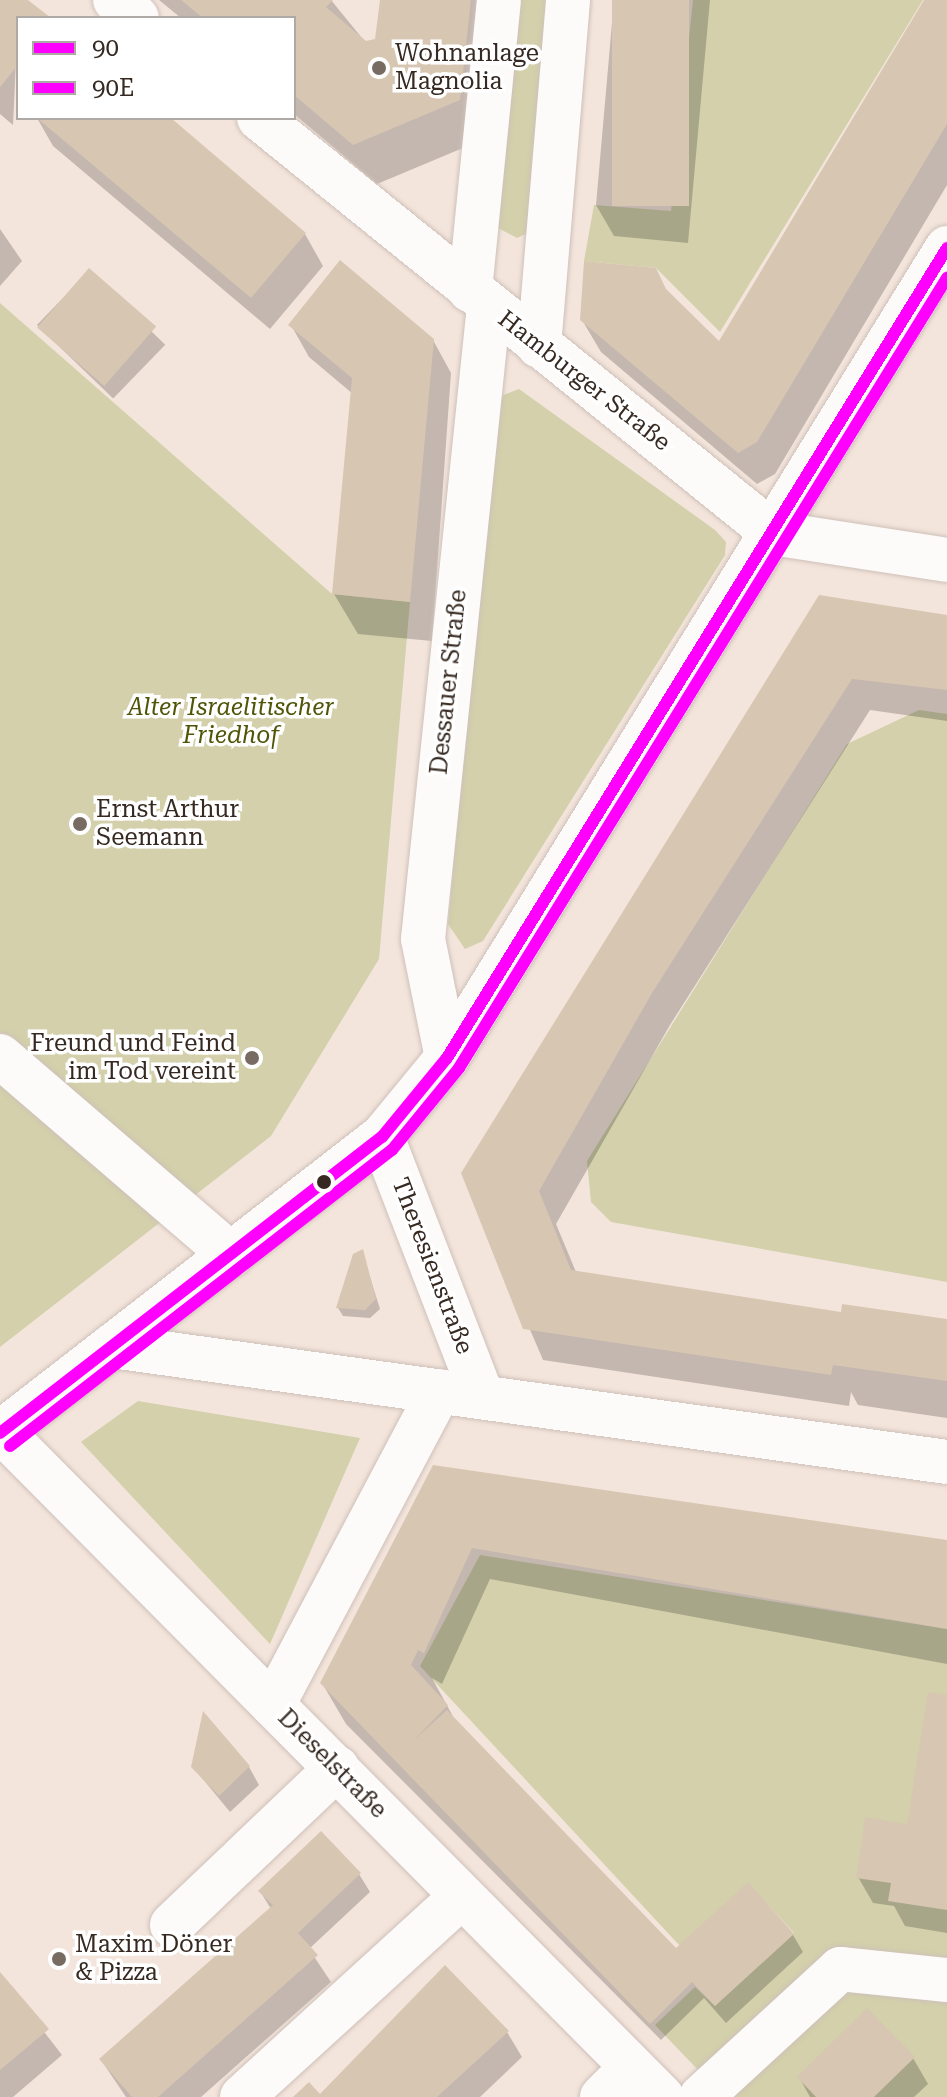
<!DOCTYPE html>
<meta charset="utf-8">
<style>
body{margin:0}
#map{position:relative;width:947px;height:2097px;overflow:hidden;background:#f4e5dc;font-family:"Roboto Serif",serif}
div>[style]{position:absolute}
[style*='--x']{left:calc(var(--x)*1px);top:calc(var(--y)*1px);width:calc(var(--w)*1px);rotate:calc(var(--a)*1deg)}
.green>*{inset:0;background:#d3d0ab}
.shadow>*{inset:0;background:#0003;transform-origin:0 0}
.building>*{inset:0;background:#d7c6b1;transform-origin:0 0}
.roads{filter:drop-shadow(0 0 2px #cec1b9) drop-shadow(0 0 2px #cec1b9)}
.minor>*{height:44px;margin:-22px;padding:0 22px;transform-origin:22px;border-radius:22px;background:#fdfbfa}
.major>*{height:44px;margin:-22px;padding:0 22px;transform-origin:22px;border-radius:22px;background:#fdfbfa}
.bus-1>*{height:12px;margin:-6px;padding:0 6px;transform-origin:6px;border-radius:6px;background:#f0f}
.bus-2>*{height:12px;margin:-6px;padding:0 6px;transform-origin:6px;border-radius:6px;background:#f0f}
.dots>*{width:22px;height:22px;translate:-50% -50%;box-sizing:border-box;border:4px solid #fff;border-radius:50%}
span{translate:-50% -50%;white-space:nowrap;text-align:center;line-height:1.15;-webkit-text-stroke:7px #fff;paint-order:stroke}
.poi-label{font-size:24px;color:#362921}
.left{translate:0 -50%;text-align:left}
.right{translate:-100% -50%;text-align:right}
.street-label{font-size:24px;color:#362921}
.park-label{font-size:24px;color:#505508;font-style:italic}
.legend{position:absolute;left:16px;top:16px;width:280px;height:104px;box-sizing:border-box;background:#fff;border:2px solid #afa9a6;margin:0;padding:10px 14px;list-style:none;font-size:24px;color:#362921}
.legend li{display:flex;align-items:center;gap:16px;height:40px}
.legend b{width:40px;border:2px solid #afa9a6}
</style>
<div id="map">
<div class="green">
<i style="clip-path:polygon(511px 0,561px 0,532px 231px,517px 238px,496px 227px)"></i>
<i style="clip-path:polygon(693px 0,923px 0,720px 332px,656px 268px,584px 261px,594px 205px,671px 211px)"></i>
<i style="clip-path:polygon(0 303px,332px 594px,410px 602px,379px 959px,271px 1136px,0 1347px)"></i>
<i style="clip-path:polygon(519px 389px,715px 530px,726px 542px,725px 555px,483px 941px,465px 949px,448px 924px,496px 413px,503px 395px)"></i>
<i style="clip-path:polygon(919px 710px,947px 714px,947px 1282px,611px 1222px,591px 1202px,587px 1161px,847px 744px)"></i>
<i style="clip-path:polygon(138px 1401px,360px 1438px,270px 1644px,81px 1442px)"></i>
<i style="clip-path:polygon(480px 1555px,947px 1629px,947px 2097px,724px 2097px,655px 2025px,695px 1987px,715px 2006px,794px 1933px,748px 1883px,680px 1946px,420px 1666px)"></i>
</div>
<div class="shadow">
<i style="clip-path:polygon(0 0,25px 0,47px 18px,18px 18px,13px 125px,0 114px)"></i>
<i style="clip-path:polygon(159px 0,331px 0,366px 43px,377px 40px,381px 0,498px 0,482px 140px,377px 184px,294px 114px,294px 18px,181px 18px)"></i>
<i style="clip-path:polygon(614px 0,710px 0,688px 243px,614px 236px,596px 205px)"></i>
<i style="clip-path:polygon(926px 0,947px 0,947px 185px,775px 474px,757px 484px,601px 352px,582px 320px,669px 295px,720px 345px)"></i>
<i style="clip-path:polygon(37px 118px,168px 118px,305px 234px,323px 266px,270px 329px,53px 146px)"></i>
<i style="clip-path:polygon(0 229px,22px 261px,0 286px)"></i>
<i style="left:89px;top:271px;width:106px;height:75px;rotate:44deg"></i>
<i style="clip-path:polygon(291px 325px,433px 340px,451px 373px,432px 641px,358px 634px,334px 594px,353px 394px,309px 357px)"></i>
<i style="clip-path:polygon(820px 597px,947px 616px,947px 721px,870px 710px,670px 1025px,556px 1224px,576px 1272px,842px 1314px,947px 1321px,947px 1418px,858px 1405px,851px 1392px,849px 1406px,543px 1360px,463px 1173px)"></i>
<i style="clip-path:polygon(362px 1252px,380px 1309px,370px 1318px,343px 1316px,338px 1308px)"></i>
<i style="clip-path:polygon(434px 1467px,947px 1543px,947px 1664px,490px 1579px,442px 1684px,432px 1678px,456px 1722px,676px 1950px,793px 1935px,803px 1952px,726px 2023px,704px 1998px,661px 2040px,346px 1724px,322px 1683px)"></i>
<i style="clip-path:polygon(947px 1697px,947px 1933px,905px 1926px,894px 1906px,873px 1903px,858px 1877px,909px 1826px)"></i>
<i style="clip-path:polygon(193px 1767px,249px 1767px,259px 1785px,230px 1812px)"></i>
<i style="clip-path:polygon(359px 1874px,370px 1892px,309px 1949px,331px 1982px,201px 2097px,126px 2097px,101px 2060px,271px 1909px,260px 1891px)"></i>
<i style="clip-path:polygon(0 1975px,62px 2055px,13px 2097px,0 2097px)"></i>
<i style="clip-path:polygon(507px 2032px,522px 2057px,480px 2097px,321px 2097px)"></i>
<i style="clip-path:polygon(913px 2058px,928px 2084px,914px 2097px,810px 2097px,799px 2077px)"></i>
</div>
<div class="building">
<i style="clip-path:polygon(0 0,28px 0,51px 18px,18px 18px,18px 65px,0 87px)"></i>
<i style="clip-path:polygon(181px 0,333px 0,326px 7px,366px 41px,375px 39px,380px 0,471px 0,460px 100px,353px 145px,294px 95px,294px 18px,203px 18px)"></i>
<i style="left:612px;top:0;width:77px;height:206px"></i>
<i style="clip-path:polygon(924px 0,947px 0,947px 124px,757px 442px,738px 453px,580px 320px,584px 261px,656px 268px,666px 289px,719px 341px)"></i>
<i style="clip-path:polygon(37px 118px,171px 118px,306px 233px,251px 298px)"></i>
<i style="clip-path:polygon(340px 260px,434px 339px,410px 602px,332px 594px,352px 378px,288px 325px)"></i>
<i style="left:89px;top:268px;width:89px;height:79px;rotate:41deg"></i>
<i style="clip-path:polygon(819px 595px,947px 615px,947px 690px,852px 679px,652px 993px,539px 1191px,571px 1270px,841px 1312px,842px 1304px,947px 1319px,947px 1381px,833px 1365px,831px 1375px,523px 1329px,461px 1173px)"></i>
<i style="clip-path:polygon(363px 1249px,376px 1299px,365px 1310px,336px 1308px,353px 1254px)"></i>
<i style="clip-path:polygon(433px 1465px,947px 1540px,947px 1629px,472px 1548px,424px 1653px,418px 1650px,411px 1665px,448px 1705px,414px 1740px,447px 1710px,676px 1948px,748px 1882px,794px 1934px,715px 2006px,692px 1982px,650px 2024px,320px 1683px)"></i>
<i style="clip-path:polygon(928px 1692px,947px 1695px,947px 1910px,888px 1901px,891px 1883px,856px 1878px,865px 1817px,907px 1824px)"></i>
<i style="clip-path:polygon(203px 1711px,250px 1766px,219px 1796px,191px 1767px)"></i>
<i style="clip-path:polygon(321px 1831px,361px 1873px,298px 1933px,318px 1955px,158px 2097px,132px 2097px,99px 2059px,273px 1905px,258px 1891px)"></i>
<i style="clip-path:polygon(445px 1965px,509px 2031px,437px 2097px,293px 2097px,309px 2082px,320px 2094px)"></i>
<i style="clip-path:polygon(0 1972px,49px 2029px,0 2070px)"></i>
<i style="clip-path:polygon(867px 2008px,915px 2057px,874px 2097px,816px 2097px,797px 2077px)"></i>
</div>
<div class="roads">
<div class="minor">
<i style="--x:115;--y:0;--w:28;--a:39"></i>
<i style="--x:259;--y:118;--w:661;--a:38.92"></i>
<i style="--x:773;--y:533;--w:176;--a:8.8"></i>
<i style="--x:470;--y:290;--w:291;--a:-84.3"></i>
<i style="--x:539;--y:346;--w:347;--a:-85.2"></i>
<i style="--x:0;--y:1056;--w:305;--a:40.7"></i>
<i style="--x:447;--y:1058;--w:121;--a:-101.4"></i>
<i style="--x:423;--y:939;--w:636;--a:-84.05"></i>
<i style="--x:382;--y:1137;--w:278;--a:68.9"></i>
<i style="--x:112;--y:1346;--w:843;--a:7.91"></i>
<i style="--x:2;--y:1432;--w:937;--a:45.22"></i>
<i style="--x:273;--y:1705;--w:355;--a:-62.1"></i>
<i style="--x:172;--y:1925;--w:228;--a:-43.6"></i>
<i style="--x:242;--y:2097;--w:298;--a:-42.4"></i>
<i style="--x:602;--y:2097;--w:42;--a:-45"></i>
<i style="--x:701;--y:2097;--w:189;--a:-42.6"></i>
<i style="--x:840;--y:1969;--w:108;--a:5.9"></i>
</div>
<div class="major">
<i style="--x:0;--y:1433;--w:483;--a:-37.8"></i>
<i style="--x:382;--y:1137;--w:102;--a:-50.6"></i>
<i style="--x:447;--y:1058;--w:952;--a:-58.31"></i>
</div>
</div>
<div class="bus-1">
<i style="--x:0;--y:1433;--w:483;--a:-37.8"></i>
<i style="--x:382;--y:1137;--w:102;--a:-50.6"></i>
<i style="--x:447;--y:1058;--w:952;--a:-58.31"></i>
</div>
<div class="bus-2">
<i style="--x:10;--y:1446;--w:483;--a:-37.8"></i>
<i style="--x:392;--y:1150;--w:106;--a:-50.7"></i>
<i style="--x:459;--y:1068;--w:929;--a:-58.3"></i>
</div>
<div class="dots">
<i style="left:379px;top:68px;background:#786b62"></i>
<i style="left:80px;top:824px;background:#786b62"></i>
<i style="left:252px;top:1058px;background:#786b62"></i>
<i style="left:324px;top:1182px;background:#362921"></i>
<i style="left:59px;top:1959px;background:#786b62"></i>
</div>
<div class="poi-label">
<span class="left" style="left:395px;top:68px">Wohnanlage<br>Magnolia</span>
<span class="left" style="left:96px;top:824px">Ernst Arthur<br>Seemann</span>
<span class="right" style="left:236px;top:1058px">Freund und Feind<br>im Tod vereint</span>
<span class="left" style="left:75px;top:1959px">Maxim Döner<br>&amp; Pizza</span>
</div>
<div class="street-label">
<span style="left:584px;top:381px;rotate:38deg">Hamburger Straße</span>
<span style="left:449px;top:682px;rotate:-84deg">Dessauer Straße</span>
<span style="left:432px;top:1266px;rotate:69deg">Theresienstraße</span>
<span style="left:332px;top:1764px;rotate:45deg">Dieselstraße</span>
</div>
<div class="park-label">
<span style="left:231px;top:722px">Alter Israelitischer<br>Friedhof</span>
</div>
<ul class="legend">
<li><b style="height:10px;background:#f0f"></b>90</li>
<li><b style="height:10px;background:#f0f"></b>90E</li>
</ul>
</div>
